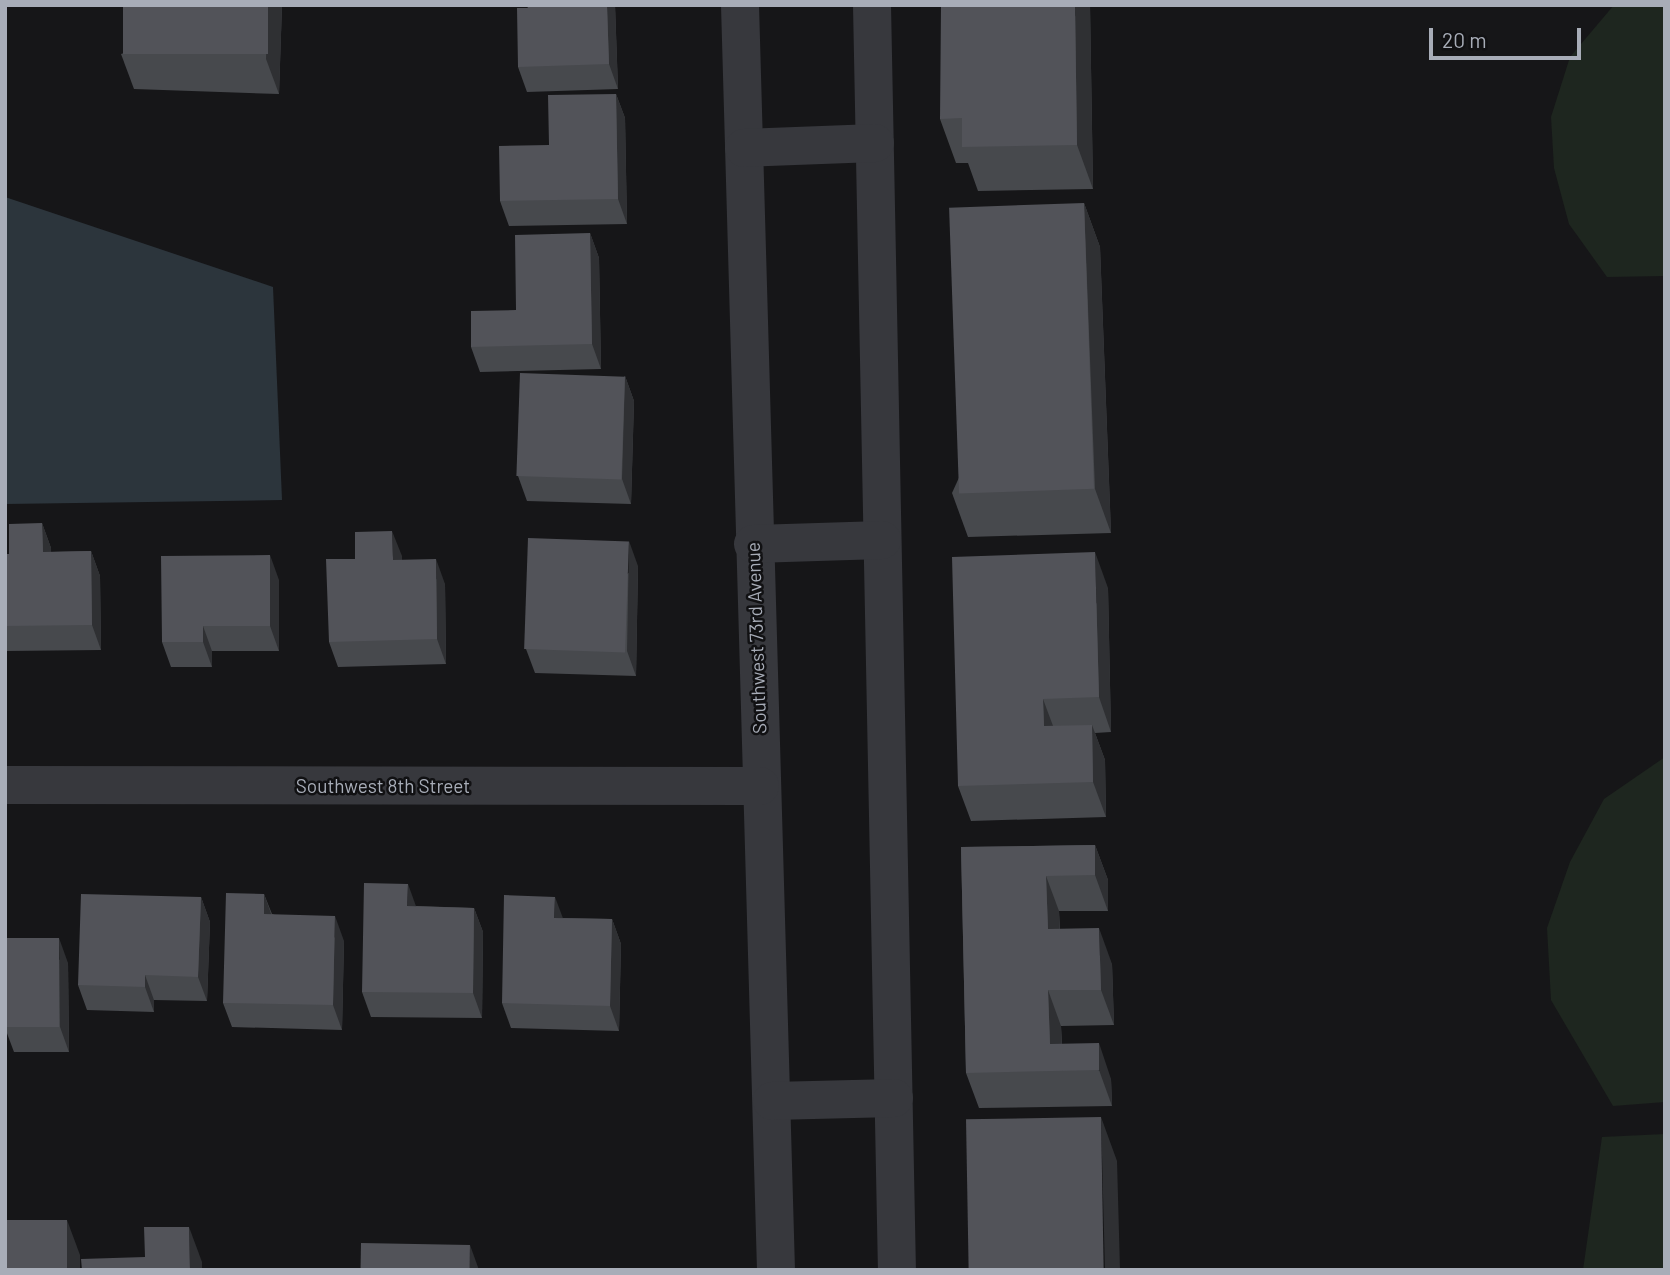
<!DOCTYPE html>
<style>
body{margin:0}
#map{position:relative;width:1670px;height:1275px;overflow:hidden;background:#161618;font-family:Barlow,sans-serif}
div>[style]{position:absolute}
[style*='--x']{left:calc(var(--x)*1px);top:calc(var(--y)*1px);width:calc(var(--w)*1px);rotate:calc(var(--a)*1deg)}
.green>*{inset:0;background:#1e261f}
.water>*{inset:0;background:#2c353c}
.minor>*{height:38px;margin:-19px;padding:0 19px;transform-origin:19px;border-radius:19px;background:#37383d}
.wall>*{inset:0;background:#47494d}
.shaded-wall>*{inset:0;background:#2f3033}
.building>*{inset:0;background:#525359;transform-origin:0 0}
span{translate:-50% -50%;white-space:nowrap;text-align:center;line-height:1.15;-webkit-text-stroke:5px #111113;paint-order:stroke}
.street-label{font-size:19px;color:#a8adb8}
.frame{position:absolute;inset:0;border:7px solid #a8adb8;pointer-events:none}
.scale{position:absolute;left:1429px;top:28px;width:152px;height:32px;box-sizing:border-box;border:4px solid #a8adb8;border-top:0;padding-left:9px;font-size:21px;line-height:24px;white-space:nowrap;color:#a8adb8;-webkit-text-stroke:5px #111113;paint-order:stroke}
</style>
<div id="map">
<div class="green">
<i style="clip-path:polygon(1614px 5px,1665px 5px,1665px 276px,1607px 277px,1569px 224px,1554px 168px,1551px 117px,1570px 57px)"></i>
<i style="clip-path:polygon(1665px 757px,1665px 1102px,1613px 1106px,1551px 1000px,1547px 928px,1570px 862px,1604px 799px)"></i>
<i style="clip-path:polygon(1665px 1134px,1665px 1270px,1583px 1270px,1602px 1137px)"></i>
</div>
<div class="water">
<i style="clip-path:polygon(5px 197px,273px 287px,282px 500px,5px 504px)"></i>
</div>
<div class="minor">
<i style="--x:740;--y:5;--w:1266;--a:88.37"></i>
<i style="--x:872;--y:5;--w:1265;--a:88.87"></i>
<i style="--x:744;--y:148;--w:131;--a:-2.2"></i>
<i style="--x:753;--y:544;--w:129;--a:-1.8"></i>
<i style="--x:5;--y:785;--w:755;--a:0.08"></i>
<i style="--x:772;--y:1101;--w:122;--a:-1.4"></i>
</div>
<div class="wall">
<i style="clip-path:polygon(282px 5px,279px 94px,134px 89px,121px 54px)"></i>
<i style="clip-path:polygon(528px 5px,615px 5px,618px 89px,527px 92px,518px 67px)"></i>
<i style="clip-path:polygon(1090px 5px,1093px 189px,978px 191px,968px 163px,956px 163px,940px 119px)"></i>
<i style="clip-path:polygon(616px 94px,625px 118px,627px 224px,509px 226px,500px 201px,549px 145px)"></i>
<i style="clip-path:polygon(1084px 203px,1100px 247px,1111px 533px,968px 537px,952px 493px)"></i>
<i style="clip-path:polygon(590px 233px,599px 258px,601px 369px,480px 372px,471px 347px,516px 310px)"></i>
<i style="clip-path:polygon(625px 376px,634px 401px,631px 504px,527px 501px,518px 476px)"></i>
<i style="clip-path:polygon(42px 523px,51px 548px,51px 552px,91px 551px,100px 576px,101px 650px,5px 651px,5px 554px,9px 554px)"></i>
<i style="clip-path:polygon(402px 556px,402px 560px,445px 584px,446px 664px,338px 667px,329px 642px,355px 559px)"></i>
<i style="clip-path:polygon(638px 566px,636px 676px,535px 673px,526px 649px)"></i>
<i style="clip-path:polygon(279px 580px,279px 651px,212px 651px,212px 667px,171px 667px,162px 642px)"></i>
<i style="clip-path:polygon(1108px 588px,1111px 732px,1095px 733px,1105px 760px,1106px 817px,971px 821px,958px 786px)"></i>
<i style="clip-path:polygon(1095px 845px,1108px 880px,1108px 911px,1059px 911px,1060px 929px,1112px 964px,1114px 1025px,1061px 1026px,1062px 1044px,1111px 1079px,1112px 1106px,979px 1108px,966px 1073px,961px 847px)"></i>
<i style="clip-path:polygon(264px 894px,272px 914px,344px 941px,342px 1030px,232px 1027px,223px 1003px)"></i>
<i style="clip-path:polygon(201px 897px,210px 922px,207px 1001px,154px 1000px,154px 1012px,87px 1010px,78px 985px)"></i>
<i style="clip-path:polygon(416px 906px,474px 908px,483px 932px,482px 1018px,371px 1017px,362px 992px)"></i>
<i style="clip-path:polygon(562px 918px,612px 919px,621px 944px,619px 1031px,511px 1028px,502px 1003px)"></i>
<i style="clip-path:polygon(5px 939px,68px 963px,69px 1052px,14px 1052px,5px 1028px)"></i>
</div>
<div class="shaded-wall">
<i style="clip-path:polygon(268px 5px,282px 5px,279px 94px,266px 59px)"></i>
<i style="clip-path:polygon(607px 5px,615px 5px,618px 89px,609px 64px)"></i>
<i style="clip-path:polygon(1075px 5px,1090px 5px,1093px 189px,1077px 145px)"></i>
<i style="clip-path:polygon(616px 94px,625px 118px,627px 224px,618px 199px)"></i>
<i style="clip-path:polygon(1084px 203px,1100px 247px,1111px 533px,1095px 489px)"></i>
<i style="clip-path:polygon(590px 233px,599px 258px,601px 369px,592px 344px)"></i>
<i style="clip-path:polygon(625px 376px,634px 401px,631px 504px,622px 479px)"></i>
<i style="clip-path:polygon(42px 523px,51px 548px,52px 577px,43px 552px)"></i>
<i style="clip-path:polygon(392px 531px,402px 556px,402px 585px,393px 560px)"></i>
<i style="clip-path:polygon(629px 541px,638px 566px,636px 676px,627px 651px)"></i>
<i style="clip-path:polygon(91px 551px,100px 576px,101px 650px,92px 625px)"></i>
<i style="clip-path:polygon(1095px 552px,1108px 588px,1111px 732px,1099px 697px)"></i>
<i style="clip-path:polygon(270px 555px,279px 580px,279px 651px,270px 626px)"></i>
<i style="clip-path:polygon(436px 559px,445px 584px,446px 664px,437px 639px)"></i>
<i style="clip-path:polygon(203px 626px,212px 651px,212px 667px,203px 642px)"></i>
<i style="clip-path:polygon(1043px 699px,1056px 734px,1044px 726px)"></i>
<i style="clip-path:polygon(1092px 725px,1105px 760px,1106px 817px,1093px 782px)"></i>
<i style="clip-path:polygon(1095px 845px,1108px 880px,1108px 911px,1095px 875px)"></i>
<i style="clip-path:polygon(1046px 876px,1059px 911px,1061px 964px,1048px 929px)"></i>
<i style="clip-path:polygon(408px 884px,417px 909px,407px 906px)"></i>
<i style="clip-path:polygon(264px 894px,273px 919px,264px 914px)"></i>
<i style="clip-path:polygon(201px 897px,210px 922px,207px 1001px,198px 977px)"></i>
<i style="clip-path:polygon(555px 897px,564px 921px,554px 918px)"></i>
<i style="clip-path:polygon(474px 908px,483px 932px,482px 1018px,473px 993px)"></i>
<i style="clip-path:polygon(335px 916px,344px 941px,342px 1030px,333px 1005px)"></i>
<i style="clip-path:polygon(612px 919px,621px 944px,619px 1031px,610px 1006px)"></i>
<i style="clip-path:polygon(1099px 928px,1112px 964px,1114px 1025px,1101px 990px)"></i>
<i style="clip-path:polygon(59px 938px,68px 963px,69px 1052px,60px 1027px)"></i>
<i style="clip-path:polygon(145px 975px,154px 1000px,154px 1012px,145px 987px)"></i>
<i style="clip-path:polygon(1048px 990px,1061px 1026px,1063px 1071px,1050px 1044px)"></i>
<i style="clip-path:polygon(1099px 1043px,1111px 1079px,1112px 1106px,1099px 1070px)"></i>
<i style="clip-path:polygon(1101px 1117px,1117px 1161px,1120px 1270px,1105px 1270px)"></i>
<i style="clip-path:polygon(67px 1220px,80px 1255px,80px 1270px,67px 1270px)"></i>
<i style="clip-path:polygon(189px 1227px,202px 1262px,202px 1270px,190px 1270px)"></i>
<i style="clip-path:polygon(470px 1245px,479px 1270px,469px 1270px)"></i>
</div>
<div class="building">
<i style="left:123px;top:5px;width:145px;height:49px"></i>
<i style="clip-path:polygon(528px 5px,607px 5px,609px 64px,518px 67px,517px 8px,528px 8px)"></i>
<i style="clip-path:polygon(941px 5px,1075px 5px,1077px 145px,962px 147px,962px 118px,940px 119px)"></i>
<i style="clip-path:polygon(616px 94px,618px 199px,500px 201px,499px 146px,549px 145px,548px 95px)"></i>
<i style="left:1084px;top:203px;width:286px;height:135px;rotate:88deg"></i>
<i style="clip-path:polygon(590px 233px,592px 344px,471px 347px,471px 311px,516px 310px,515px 235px)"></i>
<i style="left:520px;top:373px;width:105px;height:103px;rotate:2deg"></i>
<i style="clip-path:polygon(42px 523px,43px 552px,91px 551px,92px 625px,5px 626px,5px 554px,9px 554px,9px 524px)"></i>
<i style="clip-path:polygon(392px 531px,393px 560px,436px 559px,437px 639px,329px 642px,326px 559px,355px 559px,355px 532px)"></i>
<i style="left:528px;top:538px;width:101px;height:111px;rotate:2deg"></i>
<i style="clip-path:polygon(1095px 552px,1099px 697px,1043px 699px,1044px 726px,1092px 725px,1093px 782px,958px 786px,952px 557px)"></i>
<i style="clip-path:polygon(270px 555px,270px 626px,203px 626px,203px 642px,162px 642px,161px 556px)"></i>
<i style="clip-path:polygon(1095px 845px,1095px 875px,1046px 876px,1048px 929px,1099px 928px,1101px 990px,1048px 990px,1050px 1044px,1099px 1043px,1099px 1070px,966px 1073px,961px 847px)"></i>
<i style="clip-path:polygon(364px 883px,408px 884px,407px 906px,474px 908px,473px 993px,362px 992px)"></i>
<i style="clip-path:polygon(226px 893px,264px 894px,264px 914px,335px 916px,333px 1005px,223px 1003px)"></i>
<i style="clip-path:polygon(81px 894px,201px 897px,198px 977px,145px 975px,145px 987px,78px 985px)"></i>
<i style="clip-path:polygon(504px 895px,555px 897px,554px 918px,612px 919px,610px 1006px,502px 1003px)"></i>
<i style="left:5px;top:938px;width:54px;height:89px"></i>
<i style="left:1101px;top:1117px;width:153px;height:135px;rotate:89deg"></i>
<i style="left:5px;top:1220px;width:62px;height:50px"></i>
<i style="clip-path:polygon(144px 1227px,189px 1227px,190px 1270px,82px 1270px,81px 1259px,145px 1257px)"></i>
<i style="left:361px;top:1243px;width:109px;height:27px;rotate:1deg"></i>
</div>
<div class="street-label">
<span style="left:756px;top:638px;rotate:-92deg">Southwest 73rd Avenue</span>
<span style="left:383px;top:786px">Southwest 8th Street</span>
</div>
<div class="frame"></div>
<div class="scale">20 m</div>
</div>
